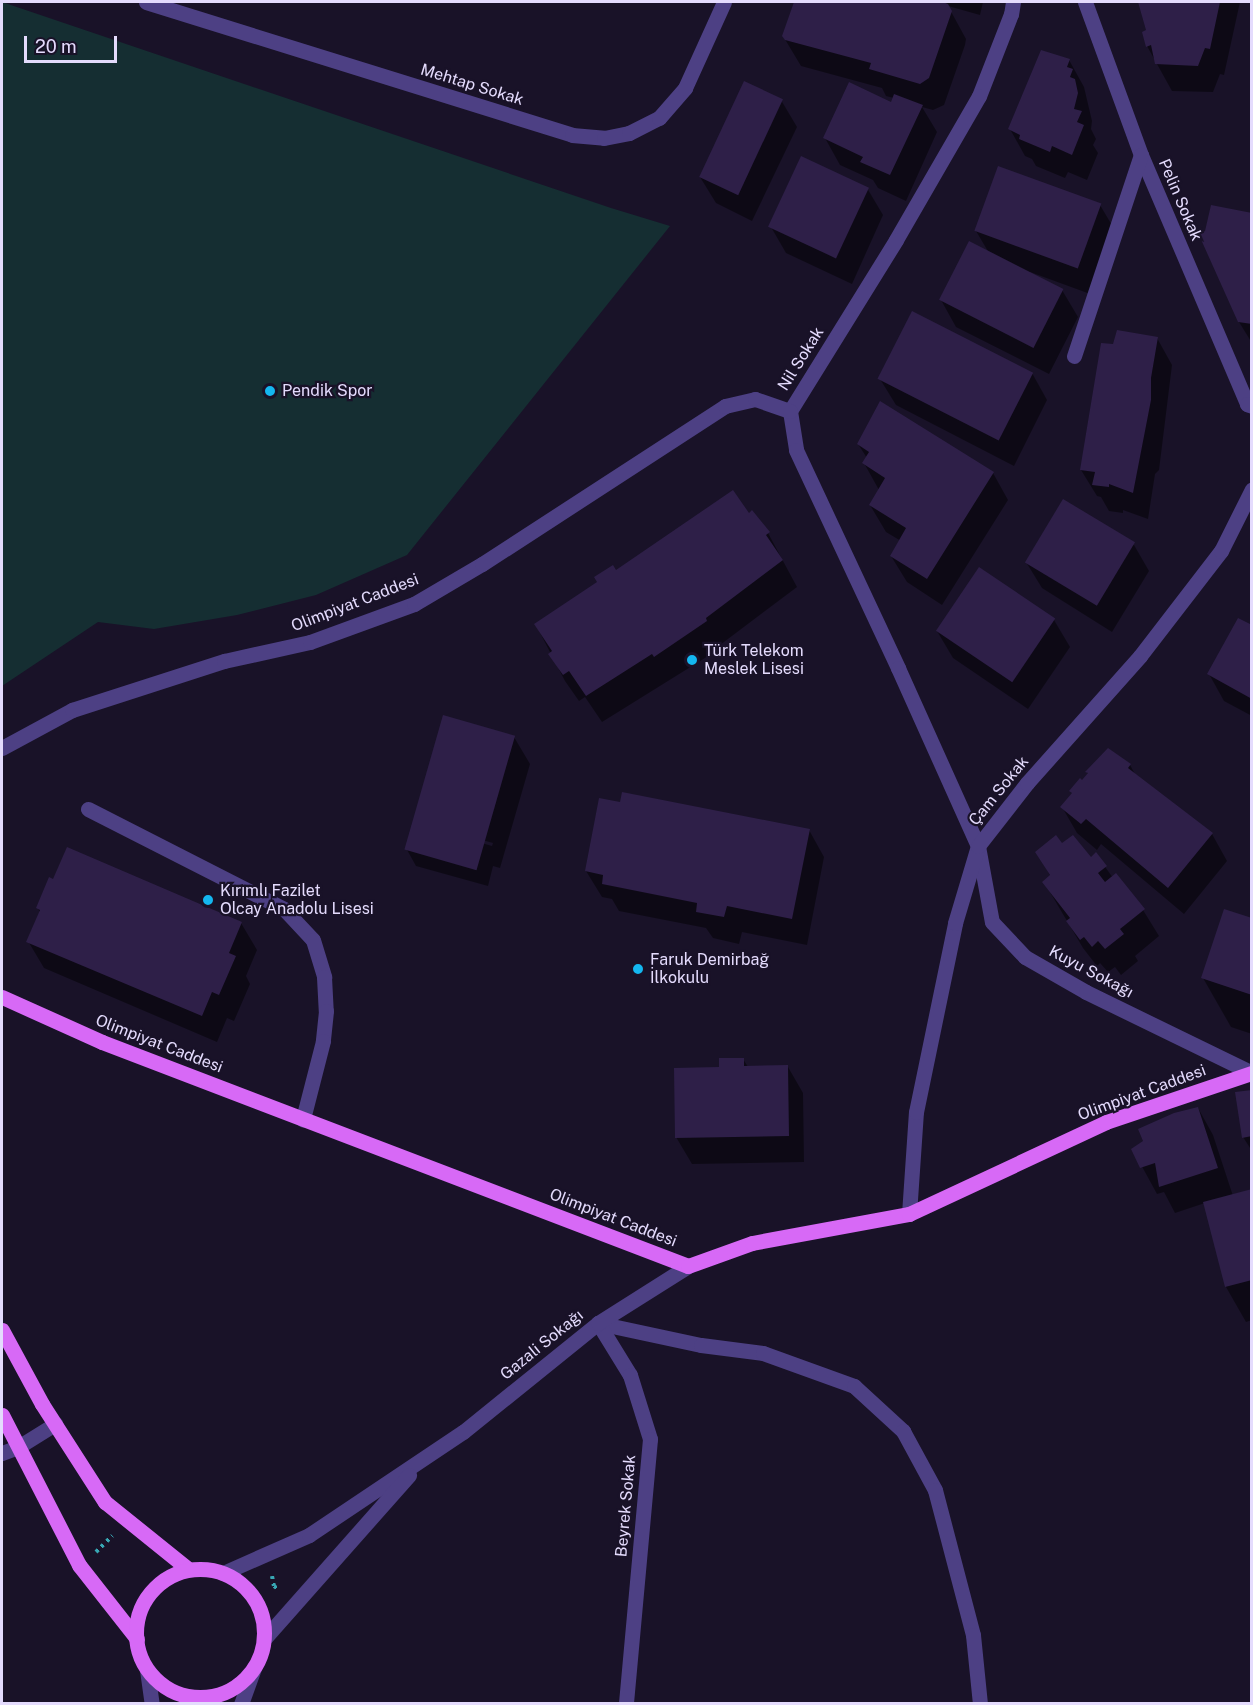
<!DOCTYPE html>
<meta charset="utf-8">
<style>
body{margin:0}
#map{position:relative;width:1253px;height:1705px;overflow:hidden;background:#191228;font-family:"Public Sans",sans-serif}
div>[style]{position:absolute}
[style*='--x']{left:calc(var(--x)*1px);top:calc(var(--y)*1px);width:calc(var(--w)*1px);rotate:calc(var(--a)*1deg)}
.green>*{inset:0;background:#152e32}
.shadow>*{inset:0;background:#0007}
.building>*{inset:0;background:#2e1f48;transform-origin:0 0}
.path>*{height:4px;margin-top:-2px;transform-origin:0;background:repeating-linear-gradient(90deg,#38a7b4 0 3px,transparent 0 7.5px)}
.minor>*{height:15px;margin:-7.5px;padding:0 7.5px;transform-origin:7.5px;border-radius:7.5px;background:#4d4084}
.major>*{height:15px;margin:-7.5px;padding:0 7.5px;transform-origin:7.5px;border-radius:7.5px;background:#d769f6}
.major>.ring{margin:-7.5px;padding:0;box-sizing:content-box;background:none;border:15px solid #d769f6;border-radius:50%}
.dots>*{width:16px;height:16px;translate:-50% -50%;box-sizing:border-box;border:3px solid #191228;border-radius:50%}
span{translate:-50% -50%;white-space:nowrap;text-align:center;line-height:1.15;-webkit-text-stroke:4.5px #191228;paint-order:stroke}
.street-label{font-size:16px;color:#e4dbfd}
.poi-label{font-size:16px;color:#e4dbfd}
.left{translate:0 -50%;text-align:left}
.frame{position:absolute;inset:0;border:3px solid #e4dbfd;pointer-events:none}
.scale{position:absolute;left:24px;top:36px;width:93px;height:27px;box-sizing:border-box;border:3px solid #e4dbfd;border-top:0;padding-left:8px;font-size:18px;line-height:21px;white-space:nowrap;color:#e4dbfd;-webkit-text-stroke:4px #191228;paint-order:stroke}
</style>
<div id="map">
<div class="green">
<i style="clip-path:polygon(2px 2px,611px 208px,670px 226px,407px 555px,316px 595px,237px 615px,154px 629px,98px 622px,2px 686px)"></i>
</div>
<div class="shadow">
<i style="clip-path:polygon(796px 2px,983px 2px,980px 15px,948px 6px,966px 39px,965px 45px,944px 105px,933px 110px,922px 107px,937px 132px,906px 201px,878px 188px,873px 180px,840px 165px,825px 138px,892px 104px,894px 98px,886px 96px,882px 88px,801px 66px,783px 36px)"></i>
<i style="clip-path:polygon(1140px 2px,1240px 2px,1224px 75px,1220px 74px,1213px 92px,1172px 91px,1147px 46px,1148px 30px)"></i>
<i style="clip-path:polygon(1069px 60px,1084px 87px,1092px 121px,1091px 129px,1096px 139px,1093px 145px,1098px 153px,1087px 180px,1068px 172px,1065px 178px,1036px 166px,1032px 159px,1025px 156px,1010px 129px)"></i>
<i style="clip-path:polygon(781px 100px,797px 127px,752px 221px,716px 203px,700px 177px)"></i>
<i style="clip-path:polygon(867px 188px,883px 215px,852px 284px,786px 253px,771px 227px)"></i>
<i style="clip-path:polygon(1100px 205px,1116px 232px,1093px 295px,1030px 272px,1029px 274px,1062px 290px,1078px 317px,1049px 374px,956px 327px,941px 300px,989px 253px,976px 231px)"></i>
<i style="clip-path:polygon(1252px 215px,1252px 343px,1239px 322px)"></i>
<i style="clip-path:polygon(1157px 338px,1172px 365px,1159px 470px,1155px 474px,1148px 519px,1123px 510px,1123px 513px,1109px 511px,1101px 497px,1097px 496px,1081px 470px,1114px 345px)"></i>
<i style="clip-path:polygon(1032px 373px,1047px 400px,1014px 466px,896px 405px,880px 379px)"></i>
<i style="clip-path:polygon(858px 444px,993px 473px,1008px 500px,942px 605px,907px 582px,891px 556px,901px 541px,886px 532px,870px 505px,879px 490px,864px 463px,867px 458px)"></i>
<i style="clip-path:polygon(748px 515px,768px 533px,797px 587px,720px 645px,721px 648px,602px 722px,585px 697px,579px 701px,565px 681px,536px 625px,615px 572px)"></i>
<i style="clip-path:polygon(1134px 545px,1149px 571px,1112px 632px,1042px 588px,1026px 562px)"></i>
<i style="clip-path:polygon(1054px 620px,1070px 647px,1028px 709px,953px 658px,937px 631px)"></i>
<i style="clip-path:polygon(1252px 627px,1252px 716px,1224px 701px,1209px 674px)"></i>
<i style="clip-path:polygon(evenodd,514px 737px,530px 764px,500px 868px,493px 866px,488px 886px,416px 866px,406px 848px,514px 737px,433px 826px,493px 843px,492px 846px,433px 829px,433px 826px)"></i>
<i style="clip-path:polygon(1130px 765px,1136px 776px,1212px 834px,1227px 861px,1184px 914px,1101px 844px,1097px 850px,1077px 833px,1062px 807px,1073px 794px,1071px 791px,1089px 775px,1087px 772px)"></i>
<i style="clip-path:polygon(809px 830px,824px 857px,807px 945px,742px 932px,739px 944px,713px 938px,706px 928px,619px 911px,612px 899px,602px 897px,586px 871px)"></i>
<i style="clip-path:polygon(1062px 845px,1090px 859px,1096px 854px,1113px 878px,1143px 910px,1159px 936px,1135px 956px,1138px 961px,1121px 975px,1115px 967px,1108px 972px,1100px 963px,1097px 966px,1083px 948px,1044px 882px,1051px 877px,1037px 852px)"></i>
<i style="clip-path:polygon(38px 908px,241px 923px,257px 950px,246px 976px,250px 984px,234px 1021px,227px 1018px,217px 1042px,44px 968px,28px 941px,40px 913px)"></i>
<i style="clip-path:polygon(1252px 920px,1252px 1034px,1231px 1027px,1203px 978px)"></i>
<i style="clip-path:polygon(743px 1059px,748px 1067px,788px 1067px,803px 1093px,804px 1162px,692px 1164px,676px 1137px,721px 1068px)"></i>
<i style="clip-path:polygon(1252px 1091px,1252px 1151px,1243px 1137px)"></i>
<i style="clip-path:polygon(1198px 1108px,1213px 1135px,1233px 1196px,1252px 1191px,1252px 1320px,1246px 1322px,1226px 1287px,1205px 1203px,1175px 1213px,1164px 1192px,1157px 1194px,1133px 1150px)"></i>
</div>
<div class="building">
<i style="clip-path:polygon(794px 2px,943px 2px,948px 4px,952px 11px,929px 78px,920px 84px,869px 69px,871px 63px,785px 40px,782px 36px)"></i>
<i style="clip-path:polygon(1138px 2px,1220px 2px,1210px 49px,1205px 48px,1198px 66px,1155px 64px,1151px 45px,1146px 47px,1142px 32px,1146px 30px)"></i>
<i style="clip-path:polygon(1041px 50px,1070px 59px,1067px 67px,1073px 69px,1070px 77px,1075px 79px,1078px 93px,1074px 109px,1082px 111px,1077px 122px,1084px 125px,1072px 155px,1052px 146px,1050px 152px,1019px 139px,1020px 135px,1008px 129px)"></i>
<i style="left:744px;top:81px;width:43px;height:106px;rotate:25deg"></i>
<i style="clip-path:polygon(849px 82px,891px 102px,894px 94px,923px 105px,890px 175px,860px 162px,863px 157px,823px 138px)"></i>
<i style="left:801px;top:156px;width:75px;height:78px;rotate:25deg"></i>
<i style="left:998px;top:166px;width:110px;height:69px;rotate:20deg"></i>
<i style="clip-path:polygon(1211px 205px,1252px 213px,1252px 324px,1238px 322px,1199px 235px,1205px 231px)"></i>
<i style="left:969px;top:241px;width:106px;height:66px;rotate:27deg"></i>
<i style="left:912px;top:311px;width:136px;height:76px;rotate:27deg"></i>
<i style="clip-path:polygon(1117px 330px,1158px 337px,1151px 378px,1151px 400px,1133px 493px,1109px 484px,1109px 487px,1092px 485px,1095px 472px,1080px 470px,1101px 343px,1113px 344px)"></i>
<i style="clip-path:polygon(880px 401px,994px 472px,927px 579px,890px 556px,906px 528px,869px 505px,885px 478px,862px 463px,869px 452px,857px 444px)"></i>
<i style="clip-path:polygon(733px 490px,749px 513px,752px 510px,770px 532px,766px 535px,783px 560px,706px 618px,707px 621px,654px 657px,652px 654px,586px 696px,569px 671px,563px 675px,548px 654px,552px 651px,534px 624px,597px 582px,594px 577px,613px 565px,616px 570px)"></i>
<i style="left:1063px;top:499px;width:84px;height:74px;rotate:31deg"></i>
<i style="left:979px;top:567px;width:92px;height:77px;rotate:34deg"></i>
<i style="clip-path:polygon(1238px 618px,1252px 625px,1252px 699px,1207px 674px)"></i>
<i style="left:443px;top:715px;width:75px;height:140px;rotate:16deg"></i>
<i style="clip-path:polygon(1108px 748px,1131px 764px,1128px 768px,1213px 833px,1168px 888px,1086px 819px,1081px 824px,1060px 807px,1072px 793px,1069px 791px,1080px 778px,1082px 780px,1088px 773px,1085px 772px)"></i>
<i style="clip-path:polygon(622px 792px,810px 829px,792px 919px,727px 906px,724px 917px,696px 912px,697px 903px,602px 884px,603px 875px,585px 871px,599px 798px,620px 802px)"></i>
<i style="clip-path:polygon(1056px 835px,1062px 843px,1073px 835px,1091px 857px,1096px 852px,1107px 866px,1098px 873px,1105px 882px,1116px 873px,1145px 909px,1120px 929px,1124px 934px,1105px 949px,1098px 941px,1092px 947px,1084px 937px,1080px 940px,1066px 921px,1070px 918px,1042px 882px,1050px 875px,1035px 852px)"></i>
<i style="clip-path:polygon(67px 847px,242px 922px,229px 953px,236px 956px,219px 995px,212px 992px,202px 1016px,26px 942px,40px 910px,36px 908px,49px 877px,53px 879px)"></i>
<i style="clip-path:polygon(1224px 909px,1252px 918px,1252px 995px,1201px 978px)"></i>
<i style="clip-path:polygon(719px 1058px,744px 1058px,744px 1066px,788px 1065px,789px 1136px,675px 1138px,674px 1068px,719px 1067px)"></i>
<i style="clip-path:polygon(1252px 1090px,1252px 1136px,1242px 1138px,1235px 1092px)"></i>
<i style="clip-path:polygon(1198px 1107px,1218px 1168px,1159px 1187px,1155px 1163px,1140px 1168px,1131px 1149px,1143px 1141px,1138px 1129px,1174px 1113px)"></i>
<i style="clip-path:polygon(1252px 1189px,1252px 1280px,1225px 1287px,1203px 1202px)"></i>
</div>
<div class="path">
<i style="--x:96;--y:1552;--w:23;--a:-45"></i>
<i style="--x:272;--y:1576;--w:10;--a:79"></i>
<i style="--x:274;--y:1586;--w:6;--a:39"></i>
</div>
<div class="minor">
<i style="--x:146;--y:2;--w:446;--a:17.3"></i>
<i style="--x:572;--y:135;--w:32;--a:5"></i>
<i style="--x:604;--y:138;--w:25;--a:-11"></i>
<i style="--x:629;--y:133;--w:34;--a:-27"></i>
<i style="--x:659;--y:118;--w:40;--a:-49"></i>
<i style="--x:685;--y:88;--w:94;--a:-65.6"></i>
<i style="--x:1013;--y:2;--w:12;--a:99"></i>
<i style="--x:1011;--y:14;--w:88;--a:111.3"></i>
<i style="--x:979;--y:96;--w:166;--a:120"></i>
<i style="--x:896;--y:240;--w:201;--a:121.8"></i>
<i style="--x:790;--y:411;--w:39;--a:81"></i>
<i style="--x:796;--y:450;--w:241;--a:64.9"></i>
<i style="--x:898;--y:668;--w:195;--a:65.8"></i>
<i style="--x:978;--y:846;--w:77;--a:79.6"></i>
<i style="--x:992;--y:922;--w:48;--a:46.7"></i>
<i style="--x:1025;--y:957;--w:70;--a:29.8"></i>
<i style="--x:1086;--y:992;--w:185;--a:26"></i>
<i style="--x:1085;--y:2;--w:163;--a:69.9"></i>
<i style="--x:1141;--y:155;--w:271;--a:66.9"></i>
<i style="--x:1247;--y:404;--w:5;--a:22"></i>
<i style="--x:1074;--y:356;--w:212;--a:-71.6"></i>
<i style="--x:2;--y:748;--w:80;--a:-28.5"></i>
<i style="--x:72;--y:710;--w:160;--a:-17.9"></i>
<i style="--x:224;--y:661;--w:88;--a:-12.5"></i>
<i style="--x:310;--y:642;--w:111;--a:-20.1"></i>
<i style="--x:414;--y:604;--w:79;--a:-30.5"></i>
<i style="--x:482;--y:564;--w:290;--a:-33"></i>
<i style="--x:725;--y:406;--w:31;--a:-13"></i>
<i style="--x:755;--y:399;--w:37;--a:19"></i>
<i style="--x:88;--y:809;--w:220;--a:27"></i>
<i style="--x:284;--y:909;--w:42;--a:46.9"></i>
<i style="--x:313;--y:940;--w:39;--a:73"></i>
<i style="--x:324;--y:977;--w:34;--a:87"></i>
<i style="--x:326;--y:1011;--w:30;--a:96"></i>
<i style="--x:323;--y:1041;--w:81;--a:104.4"></i>
<i style="--x:909;--y:1214;--w:102;--a:-86.1"></i>
<i style="--x:916;--y:1112;--w:193;--a:-78.3"></i>
<i style="--x:955;--y:923;--w:80;--a:-73.4"></i>
<i style="--x:978;--y:846;--w:80;--a:-52.1"></i>
<i style="--x:1027;--y:783;--w:170;--a:-48.3"></i>
<i style="--x:1140;--y:656;--w:133;--a:-52.4"></i>
<i style="--x:1221;--y:551;--w:69;--a:-63.4"></i>
<i style="--x:598;--y:1323;--w:105;--a:12.1"></i>
<i style="--x:701;--y:1345;--w:63;--a:7.4"></i>
<i style="--x:763;--y:1353;--w:97;--a:19.9"></i>
<i style="--x:854;--y:1386;--w:67;--a:42.6"></i>
<i style="--x:903;--y:1431;--w:67;--a:61.5"></i>
<i style="--x:935;--y:1490;--w:150;--a:75.3"></i>
<i style="--x:973;--y:1635;--w:69;--a:84.2"></i>
<i style="--x:598;--y:1323;--w:61;--a:58.4"></i>
<i style="--x:630;--y:1375;--w:67;--a:72.6"></i>
<i style="--x:650;--y:1439;--w:266;--a:95.2"></i>
<i style="--x:2;--y:1453;--w:17;--a:-21"></i>
<i style="--x:18;--y:1447;--w:44;--a:-31.9"></i>
<i style="--x:223;--y:1573;--w:94;--a:-23.8"></i>
<i style="--x:309;--y:1535;--w:185;--a:-33.8"></i>
<i style="--x:463;--y:1432;--w:174;--a:-38.9"></i>
<i style="--x:598;--y:1323;--w:107;--a:-32.3"></i>
<i style="--x:264;--y:1639;--w:219;--a:-48.5"></i>
<i style="--x:147;--y:1670;--w:34;--a:82"></i>
<i style="--x:241;--y:1704;--w:38;--a:-70"></i>
</div>
<div class="major">
<i style="--x:2;--y:997;--w:110;--a:24.2"></i>
<i style="--x:102;--y:1042;--w:627;--a:20.92"></i>
<i style="--x:688;--y:1266;--w:68;--a:-19.8"></i>
<i style="--x:752;--y:1243;--w:160;--a:-10.5"></i>
<i style="--x:909;--y:1214;--w:217;--a:-25"></i>
<i style="--x:1106;--y:1122;--w:154;--a:-18.6"></i>
<i style="--x:2;--y:1330;--w:84;--a:61.6"></i>
<i style="--x:42;--y:1404;--w:117;--a:57.3"></i>
<i style="--x:105;--y:1502;--w:107;--a:38.9"></i>
<i style="--x:2;--y:1415;--w:169;--a:62.8"></i>
<i style="--x:79;--y:1565;--w:94;--a:51.9"></i>
<i class="ring" style="left:136px;top:1569px;width:113px;height:113px"></i>
</div>
<div class="dots">
<i style="left:270px;top:391px;background:#14b7f0"></i>
<i style="left:692px;top:660px;background:#14b7f0"></i>
<i style="left:208px;top:900px;background:#14b7f0"></i>
<i style="left:638px;top:969px;background:#14b7f0"></i>
</div>
<div class="street-label">
<span style="left:472px;top:85px;rotate:17deg">Mehtap Sokak</span>
<span style="left:1180px;top:200px;rotate:67deg">Pelin Sokak</span>
<span style="left:801px;top:359px;rotate:-58deg">Nil Sokak</span>
<span style="left:355px;top:603px;rotate:-21deg">Olimpiyat Caddesi</span>
<span style="left:999px;top:791px;rotate:-51deg">Çam Sokak</span>
<span style="left:1091px;top:972px;rotate:28deg">Kuyu Sokağı</span>
<span style="left:159px;top:1044px;rotate:21deg">Olimpiyat Caddesi</span>
<span style="left:1142px;top:1093px;rotate:-20deg">Olimpiyat Caddesi</span>
<span style="left:613px;top:1218px;rotate:21deg">Olimpiyat Caddesi</span>
<span style="left:542px;top:1345px;rotate:-39deg">Gazali Sokağı</span>
<span style="left:626px;top:1506px;rotate:-85deg">Beyrek Sokak</span>
</div>
<div class="poi-label">
<span class="left" style="left:282px;top:391px">Pendik Spor</span>
<span class="left" style="left:704px;top:660px">Türk Telekom<br>Meslek Lisesi</span>
<span class="left" style="left:220px;top:900px">Kırımlı Fazilet<br>Olcay Anadolu Lisesi</span>
<span class="left" style="left:650px;top:969px">Faruk Demirbağ<br>İlkokulu</span>
</div>
<div class="frame"></div>
<div class="scale">20 m</div>
</div>
